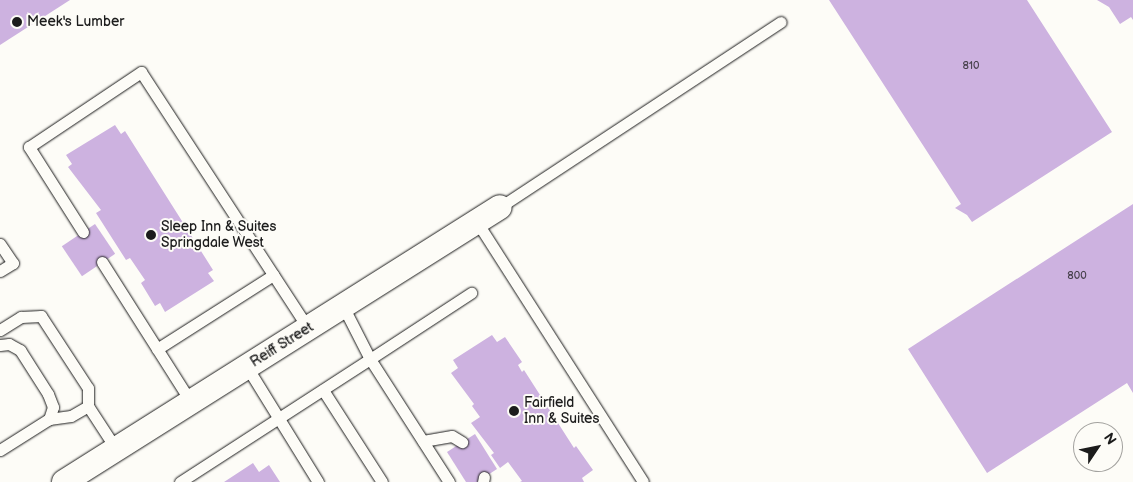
<!DOCTYPE html>
<style>
body{margin:0}
#map{position:relative;width:1133px;height:482px;overflow:hidden;background:#fdfcf7;font-family:"Balsamiq Sans",sans-serif}
div>[style]{position:absolute}
[style*='--x']{left:calc(var(--x)*1px);top:calc(var(--y)*1px);width:calc(var(--w)*1px);rotate:calc(var(--a)*1deg)}
.building>*{inset:0;background:#cdb2e0;transform-origin:0 0}
.roads{filter:drop-shadow(0 0 1px #1c1c1c) drop-shadow(0 0 1px #1c1c1c)}
.lane>*{height:11px;margin:-5.5px;padding:0 5.5px;transform-origin:5.5px;border-radius:5.5px;background:#fdfcf7}
.street>*{height:24px;margin:-12px;padding:0 12px;transform-origin:12px;border-radius:12px;background:#fdfcf7}
.dots>*{width:14px;height:14px;translate:-50% -50%;box-sizing:border-box;border:2px solid #fdfcf7;border-radius:50%}
span{translate:-50% -50%;white-space:nowrap;text-align:center;line-height:1.15;-webkit-text-stroke:4px #fdfcf7;paint-order:stroke}
.number-label{font-size:11px;color:#48424d}
.number-label span{-webkit-text-stroke-width:0}
.poi-label{font-size:14px;color:#1c1c1c}
.left{translate:0 -50%;text-align:left}
.street-label{font-size:14px;color:#1c1c1c}
.north{position:absolute;left:1073px;top:422px;width:50px;height:50px;box-sizing:border-box;background:#fdfcf7;border:1px solid #a3a29f;border-radius:50%;rotate:56deg;font-size:14px;font-weight:700;line-height:20px;text-align:center;color:#1c1c1c}
.north::after{content:'';display:block;margin:auto;width:18px;height:22px;background:#1c1c1c;clip-path:polygon(50% 0,100% 100%,50% 72%,0 100%)}
</style>
<div id="map">
<div class="building">
<i style="clip-path:polygon(0 0,70px 0,0 45px)"></i>
<i style="clip-path:polygon(829px 0,1027px 0,1112px 132px,972px 222px,967px 215px,955px 208px,961px 204px)"></i>
<i style="clip-path:polygon(1097px 0,1133px 0,1133px 20px,1131px 17px,1120px 24px,1109px 7px)"></i>
<i style="clip-path:polygon(115px 125px,121px 134px,125px 131px,213px 270px,208px 273px,214px 281px,165px 312px,160px 303px,155px 306px,141px 283px,145px 280px,130px 258px,126px 260px,96px 213px,101px 210px,68px 167px,72px 164px,66px 155px)"></i>
<i style="clip-path:polygon(1133px 204px,1133px 393px,1127px 383px,987px 473px,908px 349px)"></i>
<i style="left:95px;top:224px;width:36px;height:40px;rotate:56deg"></i>
<i style="clip-path:polygon(492px 335px,497px 342px,505px 337px,522px 362px,518px 365px,522px 372px,524px 370px,574px 448px,576px 446px,593px 470px,582px 478px,584px 482px,520px 482px,522px 481px,508px 462px,500px 468px,491px 455px,494px 453px,471px 423px,480px 417px,472px 406px,474px 404px,451px 373px,458px 368px,453px 360px)"></i>
<i style="clip-path:polygon(475px 434px,497px 469px,477px 482px,466px 482px,447px 452px)"></i>
<i style="clip-path:polygon(253px 463px,259px 472px,269px 465px,280px 482px,224px 482px)"></i>
</div>
<div class="roads">
<div class="lane">
<i style="--x:500;--y:207;--w:336;--a:-33.4"></i>
<i style="--x:477;--y:222;--w:308;--a:57.4"></i>
<i style="--x:83;--y:232;--w:101;--a:-122.4"></i>
<i style="--x:29;--y:147;--w:135;--a:-33.8"></i>
<i style="--x:141;--y:72;--w:306;--a:56.9"></i>
<i style="--x:0;--y:244;--w:23;--a:56"></i>
<i style="--x:13;--y:263;--w:15;--a:148"></i>
<i style="--x:102;--y:262;--w:166;--a:57.6"></i>
<i style="--x:0;--y:330;--w:25;--a:-32"></i>
<i style="--x:21;--y:317;--w:20;--a:-3"></i>
<i style="--x:41;--y:316;--w:86;--a:56.9"></i>
<i style="--x:88;--y:388;--w:18;--a:90"></i>
<i style="--x:88;--y:406;--w:51;--a:56.9"></i>
<i style="--x:0;--y:345;--w:9;--a:-6"></i>
<i style="--x:9;--y:344;--w:13;--a:29"></i>
<i style="--x:20;--y:350;--w:52;--a:57.5"></i>
<i style="--x:48;--y:394;--w:14;--a:69"></i>
<i style="--x:53;--y:407;--w:13;--a:108"></i>
<i style="--x:157;--y:349;--w:138;--a:-32.5"></i>
<i style="--x:247;--y:367;--w:135;--a:58.3"></i>
<i style="--x:323;--y:390;--w:109;--a:57.3"></i>
<i style="--x:423;--y:441;--w:29;--a:-10"></i>
<i style="--x:452;--y:436;--w:12;--a:31"></i>
<i style="--x:0;--y:450;--w:58;--a:-32.3"></i>
<i style="--x:49;--y:419;--w:22;--a:-8"></i>
<i style="--x:71;--y:416;--w:20;--a:-30"></i>
<i style="--x:180;--y:482;--w:226;--a:-32.9"></i>
<i style="--x:370;--y:359;--w:59;--a:-117"></i>
<i style="--x:449;--y:482;--w:146;--a:-122.7"></i>
<i style="--x:370;--y:359;--w:121;--a:-33.2"></i>
<i style="--x:483;--y:482;--w:5;--a:-79"></i>
</div>
<div class="street">
<i style="--x:64;--y:482;--w:515;--a:-32.24"></i>
</div>
</div>
<div class="dots">
<i style="left:17px;top:22px;background:#1c1c1c"></i>
<i style="left:151px;top:235px;background:#1c1c1c"></i>
<i style="left:514px;top:411px;background:#1c1c1c"></i>
</div>
<div class="number-label">
<span style="left:971px;top:66px">810</span>
<span style="left:1077px;top:276px">800</span>
</div>
<div class="poi-label">
<span class="left" style="left:27px;top:22px">Meek's Lumber</span>
<span class="left" style="left:161px;top:235px">Sleep Inn &amp; Suites<br>Springdale West</span>
<span class="left" style="left:524px;top:411px">Fairfield<br>Inn &amp; Suites</span>
</div>
<div class="street-label">
<span style="left:282px;top:345px;rotate:-32deg">Reiff Street</span>
</div>
<div class="north">N</div>
</div>
